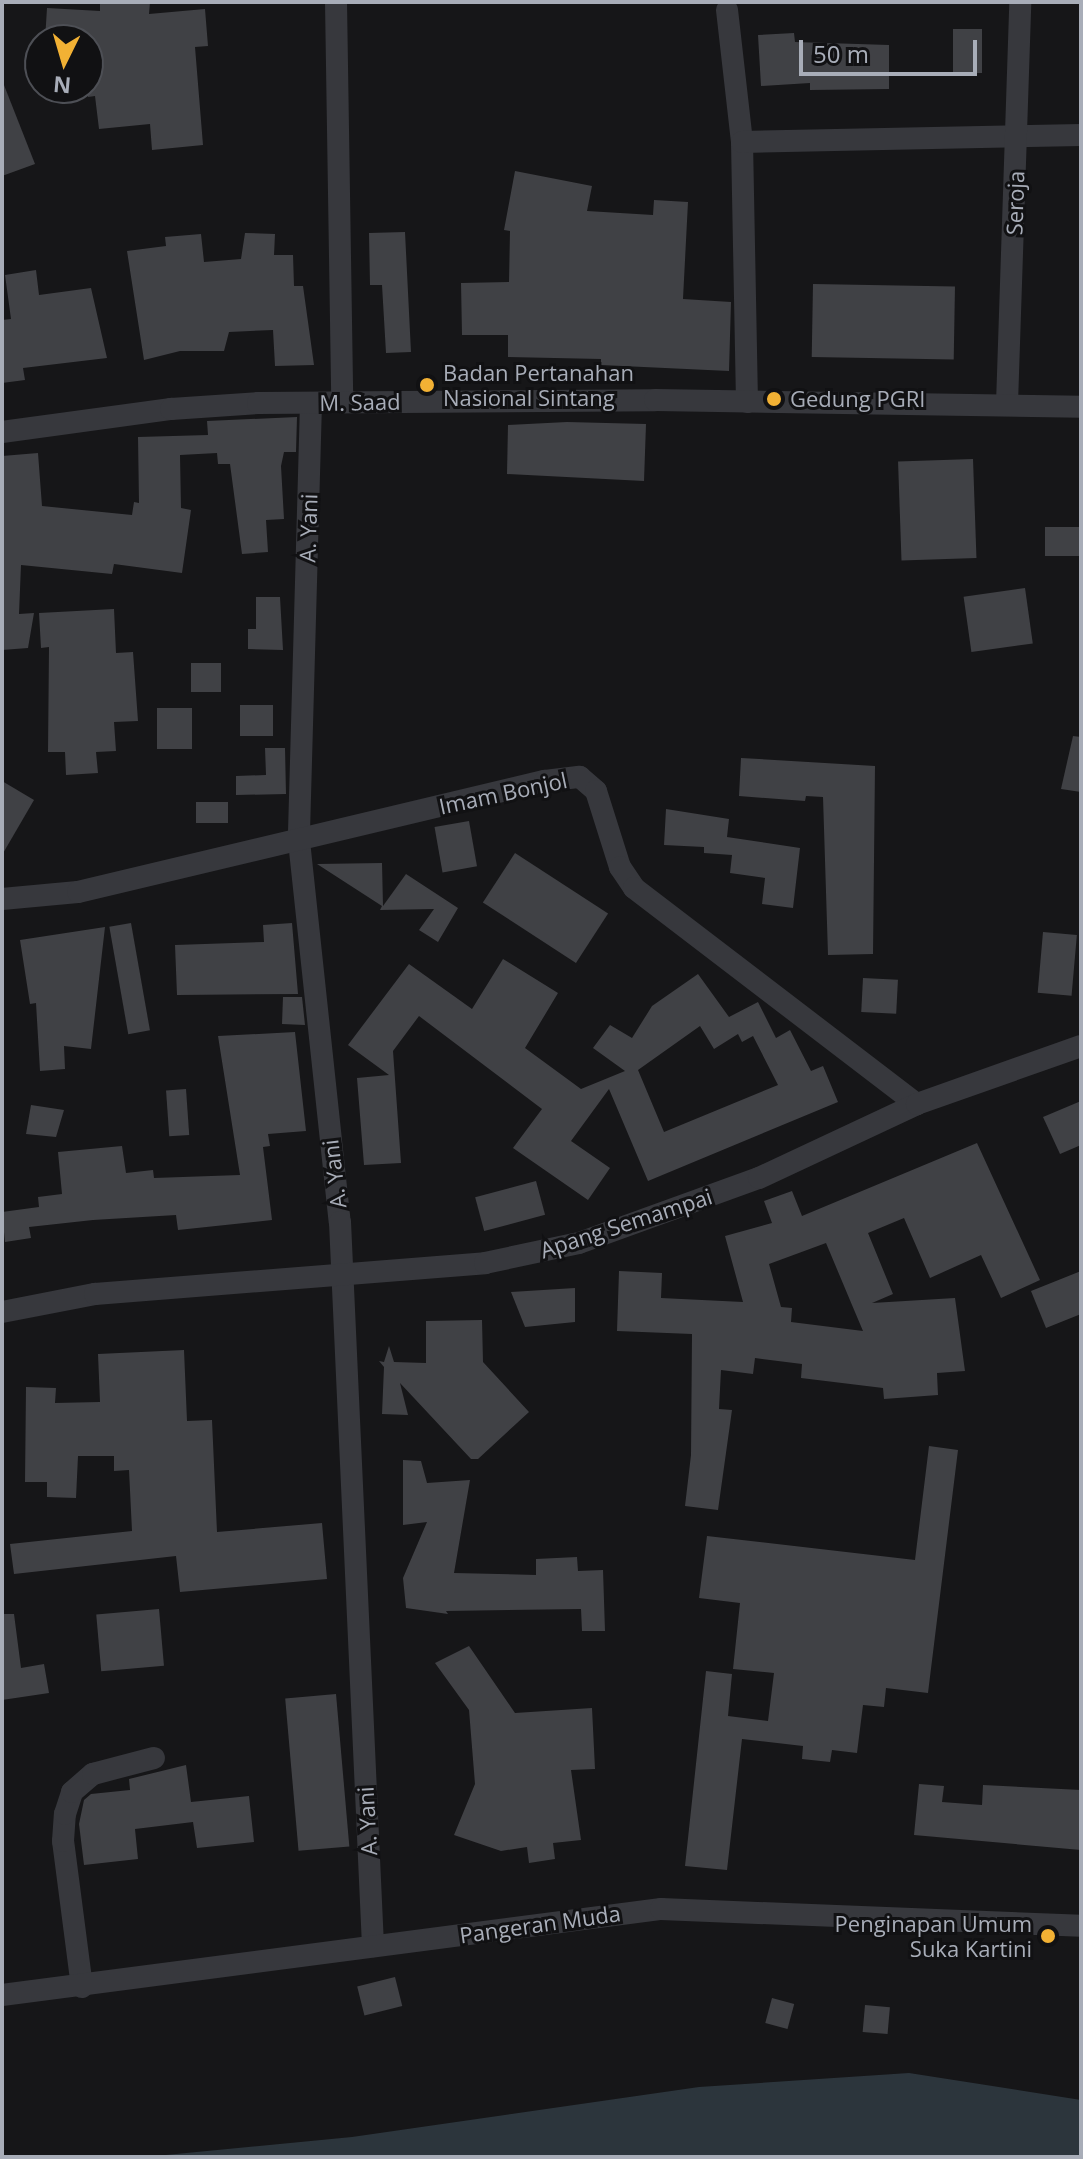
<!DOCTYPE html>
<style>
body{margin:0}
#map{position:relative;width:1083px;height:2159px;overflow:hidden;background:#161618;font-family:"Open Sans",sans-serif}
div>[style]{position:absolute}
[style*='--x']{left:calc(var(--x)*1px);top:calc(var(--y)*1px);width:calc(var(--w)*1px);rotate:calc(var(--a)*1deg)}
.water>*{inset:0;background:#2c353c}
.building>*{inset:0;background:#404145;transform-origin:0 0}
.minor>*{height:22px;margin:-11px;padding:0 11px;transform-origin:11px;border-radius:11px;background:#37383d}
.dots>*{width:22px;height:22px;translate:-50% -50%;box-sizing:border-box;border:4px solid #111113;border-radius:50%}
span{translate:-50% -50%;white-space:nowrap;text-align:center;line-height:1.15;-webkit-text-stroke:6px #111113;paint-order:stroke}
.street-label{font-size:22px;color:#a8adb8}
.poi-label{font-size:22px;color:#a8adb8}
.left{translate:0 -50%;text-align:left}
.right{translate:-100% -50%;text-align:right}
.frame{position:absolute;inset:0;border:4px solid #a8adb8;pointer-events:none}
.north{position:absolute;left:24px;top:24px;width:80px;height:80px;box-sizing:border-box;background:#111113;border:2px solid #4d4f55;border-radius:50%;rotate:185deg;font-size:22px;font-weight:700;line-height:32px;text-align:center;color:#a8adb8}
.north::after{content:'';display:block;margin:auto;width:28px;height:36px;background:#f2b134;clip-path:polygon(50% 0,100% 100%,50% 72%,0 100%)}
.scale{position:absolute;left:799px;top:40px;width:178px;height:36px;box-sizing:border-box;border:4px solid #a8adb8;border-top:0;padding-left:10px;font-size:24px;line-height:28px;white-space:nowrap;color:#a8adb8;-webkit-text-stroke:6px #111113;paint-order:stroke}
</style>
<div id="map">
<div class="water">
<i style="clip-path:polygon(909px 2073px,1081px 2100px,1081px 2157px,145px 2157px,352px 2137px,699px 2087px)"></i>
</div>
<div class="building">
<i style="clip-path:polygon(100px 2px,150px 2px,149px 14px,205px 9px,208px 46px,195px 47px,203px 145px,152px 150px,150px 124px,99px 129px,95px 96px,88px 97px,88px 40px,45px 40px,47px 8px,100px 11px)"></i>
<i style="left:953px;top:29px;width:29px;height:44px"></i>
<i style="clip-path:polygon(794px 33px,795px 42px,889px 45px,889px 89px,810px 90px,810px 83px,761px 86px,758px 35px)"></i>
<i style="clip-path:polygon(2px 80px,35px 164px,2px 176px)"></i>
<i style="clip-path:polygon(515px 171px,592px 186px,587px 211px,653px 215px,654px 200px,688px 202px,683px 299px,731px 302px,729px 371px,601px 365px,601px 359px,508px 357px,508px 335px,462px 335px,461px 283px,509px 282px,510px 231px,504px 230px)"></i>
<i style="clip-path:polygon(405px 232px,411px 352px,386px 353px,382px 285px,370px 285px,369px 233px)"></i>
<i style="clip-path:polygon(245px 233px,275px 234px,274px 255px,293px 255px,294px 286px,303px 286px,314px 365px,275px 366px,273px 330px,229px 332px,224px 351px,180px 351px,144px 360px,127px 251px,166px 246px,165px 237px,201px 234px,204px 262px,241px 259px)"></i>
<i style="clip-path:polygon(36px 270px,39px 295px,91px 288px,107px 358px,23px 368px,25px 380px,2px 383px,2px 320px,11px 319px,5px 275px)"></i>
<i style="left:813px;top:284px;width:142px;height:73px;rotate:1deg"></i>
<i style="clip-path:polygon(297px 417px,296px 452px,284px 452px,281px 466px,284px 519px,266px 520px,268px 552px,242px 554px,230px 464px,218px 464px,217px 453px,180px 455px,181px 508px,191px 510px,182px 573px,114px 564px,112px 574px,21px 565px,19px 614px,34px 613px,28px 648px,2px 650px,2px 456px,38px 453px,42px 506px,132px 515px,134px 502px,139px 503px,138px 437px,208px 435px,207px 421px)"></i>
<i style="clip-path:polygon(567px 422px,646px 424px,644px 481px,507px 474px,508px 425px)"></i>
<i style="left:973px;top:459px;width:99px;height:75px;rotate:88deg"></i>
<i style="left:1045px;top:527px;width:36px;height:29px"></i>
<i style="left:1025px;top:588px;width:56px;height:62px;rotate:82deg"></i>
<i style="clip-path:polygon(256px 597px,280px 597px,283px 650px,248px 649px,248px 629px,256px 629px)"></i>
<i style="clip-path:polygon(114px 609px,116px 653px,133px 652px,138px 721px,114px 722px,116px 751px,96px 752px,98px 773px,66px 775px,65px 752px,48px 752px,49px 647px,41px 648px,39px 613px)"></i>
<i style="left:191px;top:663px;width:30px;height:29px"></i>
<i style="left:240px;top:705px;width:33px;height:31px"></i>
<i style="left:157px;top:708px;width:35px;height:41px"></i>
<i style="clip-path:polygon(1073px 736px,1081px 737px,1081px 792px,1061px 789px)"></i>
<i style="clip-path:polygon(265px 748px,285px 748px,286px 794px,236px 795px,236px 776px,266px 775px)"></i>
<i style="clip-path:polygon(741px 758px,875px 766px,873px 954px,828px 955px,823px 797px,806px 796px,805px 801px,739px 796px)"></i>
<i style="clip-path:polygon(2px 781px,34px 800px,2px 855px)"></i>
<i style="left:196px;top:802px;width:32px;height:21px"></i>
<i style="clip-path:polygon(666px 809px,729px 819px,727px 837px,800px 848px,793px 908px,762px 904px,765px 878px,730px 873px,732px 855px,704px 853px,704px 847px,664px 845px)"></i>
<i style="left:469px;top:821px;width:46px;height:35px;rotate:80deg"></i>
<i style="left:515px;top:853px;width:111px;height:59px;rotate:33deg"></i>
<i style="clip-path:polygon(382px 863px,383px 906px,406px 874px,458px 908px,438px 942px,419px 930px,434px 909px,380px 910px,382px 906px,317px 864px)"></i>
<i style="left:131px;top:923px;width:109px;height:22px;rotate:80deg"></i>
<i style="clip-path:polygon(292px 923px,298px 994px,177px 995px,175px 945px,264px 942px,263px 925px)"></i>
<i style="clip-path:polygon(105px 927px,91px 1049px,64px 1046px,65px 1069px,40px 1071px,36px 1003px,30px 1004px,20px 940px)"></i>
<i style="left:1043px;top:932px;width:34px;height:61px;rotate:5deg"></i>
<i style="clip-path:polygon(evenodd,503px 959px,558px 993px,525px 1048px,581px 1089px,625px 1071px,593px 1048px,610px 1025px,632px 1038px,652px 1006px,698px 974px,729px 1017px,758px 1002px,776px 1038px,790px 1030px,811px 1071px,823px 1066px,838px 1102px,648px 1181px,609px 1089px,571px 1141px,610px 1168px,588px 1200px,513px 1148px,542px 1109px,419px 1016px,393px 1051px,401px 1163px,364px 1165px,357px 1078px,389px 1075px,348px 1045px,409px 964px,472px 1009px,503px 959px,700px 1026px,714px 1049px,738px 1034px,742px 1042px,753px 1036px,778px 1085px,664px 1132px,638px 1070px,700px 1026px)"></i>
<i style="left:863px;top:978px;width:35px;height:34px;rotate:3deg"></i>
<i style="clip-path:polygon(283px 997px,302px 997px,305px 1025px,282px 1024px)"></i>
<i style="clip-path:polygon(295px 1032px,306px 1131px,268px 1134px,270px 1146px,263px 1147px,272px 1220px,178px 1230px,176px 1215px,93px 1220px,29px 1227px,31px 1238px,5px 1242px,2px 1212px,39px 1207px,38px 1197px,62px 1194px,58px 1152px,122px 1146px,126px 1173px,153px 1170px,154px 1178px,240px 1175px,218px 1036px)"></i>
<i style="left:186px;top:1089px;width:46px;height:20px;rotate:86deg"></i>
<i style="clip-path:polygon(1081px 1101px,1081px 1145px,1060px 1154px,1043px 1117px)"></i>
<i style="clip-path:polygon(31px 1105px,64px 1110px,56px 1137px,26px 1134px)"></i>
<i style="clip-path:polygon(evenodd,977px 1143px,1040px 1280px,1001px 1298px,981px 1255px,930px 1278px,904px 1218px,868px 1233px,893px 1294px,872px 1303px,955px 1298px,965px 1371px,937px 1373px,938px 1395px,884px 1399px,883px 1388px,801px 1378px,802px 1364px,755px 1358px,753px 1374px,721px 1370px,719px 1409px,732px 1410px,718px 1510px,685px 1506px,691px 1455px,692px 1334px,617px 1331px,619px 1271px,662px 1273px,661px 1298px,743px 1302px,725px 1236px,772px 1223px,764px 1201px,792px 1191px,802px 1216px,977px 1143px,826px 1243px,852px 1305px,863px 1331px,791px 1322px,792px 1308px,781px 1307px,769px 1264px,826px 1243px)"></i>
<i style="left:536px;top:1181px;width:35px;height:63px;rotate:75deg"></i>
<i style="clip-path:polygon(1081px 1271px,1081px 1314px,1046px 1328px,1031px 1291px)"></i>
<i style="clip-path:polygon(575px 1288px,575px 1322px,525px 1327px,511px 1292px)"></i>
<i style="clip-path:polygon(482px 1320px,483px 1362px,529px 1412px,478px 1459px,471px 1459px,400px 1383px,408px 1415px,382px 1414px,384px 1367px,379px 1361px,384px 1362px,389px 1346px,394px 1362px,426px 1363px,426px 1321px)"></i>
<i style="clip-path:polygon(184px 1350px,187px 1421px,212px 1420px,217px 1532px,322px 1523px,327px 1579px,180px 1592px,176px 1556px,14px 1574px,10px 1544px,132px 1531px,129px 1470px,114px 1471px,114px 1456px,78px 1456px,76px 1498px,47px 1497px,47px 1482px,25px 1482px,26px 1387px,56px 1388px,55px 1403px,100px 1402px,98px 1354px)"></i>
<i style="clip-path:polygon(929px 1446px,958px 1450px,928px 1693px,886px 1688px,884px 1707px,863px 1705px,857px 1753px,832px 1750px,830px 1762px,802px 1759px,803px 1746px,742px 1739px,727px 1870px,685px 1866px,706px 1671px,732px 1674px,728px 1716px,768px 1721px,774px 1673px,733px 1669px,740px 1603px,699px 1598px,707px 1536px,915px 1560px)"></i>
<i style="clip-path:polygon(403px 1460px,421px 1461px,427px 1483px,470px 1480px,454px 1573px,536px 1575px,536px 1559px,577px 1557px,578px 1571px,603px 1570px,605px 1631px,582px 1631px,581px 1609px,446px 1611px,448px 1614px,406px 1608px,403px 1578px,427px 1522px,403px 1525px)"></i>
<i style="left:159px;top:1609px;width:57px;height:63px;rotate:85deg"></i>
<i style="clip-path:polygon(2px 1614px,14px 1614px,21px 1668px,44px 1664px,49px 1693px,2px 1700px)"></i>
<i style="clip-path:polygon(469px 1646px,515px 1713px,592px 1708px,595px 1769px,571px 1770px,581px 1840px,553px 1843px,555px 1859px,529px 1863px,527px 1847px,501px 1851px,454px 1835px,475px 1784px,469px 1710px,435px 1663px)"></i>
<i style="left:336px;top:1694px;width:153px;height:51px;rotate:85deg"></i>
<i style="clip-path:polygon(186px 1765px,191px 1802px,249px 1796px,254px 1842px,197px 1848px,193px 1822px,135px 1829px,138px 1859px,84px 1865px,79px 1824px,84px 1800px,91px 1794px,130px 1790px,129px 1779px)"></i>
<i style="clip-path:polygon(919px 1784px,944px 1786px,942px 1802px,982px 1805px,983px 1785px,1081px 1790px,1081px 1850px,914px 1835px)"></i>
<i style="left:395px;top:1977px;width:30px;height:39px;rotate:76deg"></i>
<i style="left:772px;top:1998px;width:23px;height:26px;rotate:15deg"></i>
<i style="left:865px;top:2005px;width:25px;height:27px;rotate:5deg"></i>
</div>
<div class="minor">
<i style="--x:336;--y:2;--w:400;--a:89.1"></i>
<i style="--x:727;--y:10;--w:133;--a:83.5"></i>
<i style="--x:747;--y:402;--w:260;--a:-91.1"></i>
<i style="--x:742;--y:142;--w:339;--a:-1.2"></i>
<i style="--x:311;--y:403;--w:438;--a:91.6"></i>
<i style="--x:299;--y:841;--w:383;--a:83.9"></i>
<i style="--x:340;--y:1222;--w:725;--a:87.39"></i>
<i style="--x:1007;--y:404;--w:402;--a:-88.1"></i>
<i style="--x:2;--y:432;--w:171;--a:-7.8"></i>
<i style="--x:171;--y:409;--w:87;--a:-3.9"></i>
<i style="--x:258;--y:403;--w:397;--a:-0.4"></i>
<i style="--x:655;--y:400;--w:426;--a:0.9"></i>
<i style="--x:2;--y:899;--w:76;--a:-5.3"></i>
<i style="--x:78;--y:892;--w:480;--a:-13.4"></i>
<i style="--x:545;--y:781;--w:35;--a:-7"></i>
<i style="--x:580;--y:777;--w:21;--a:41"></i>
<i style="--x:596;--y:791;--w:80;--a:72.5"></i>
<i style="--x:620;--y:867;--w:25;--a:56"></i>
<i style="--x:634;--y:888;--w:356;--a:37.4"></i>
<i style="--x:2;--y:1312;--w:95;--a:-11"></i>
<i style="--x:95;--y:1294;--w:391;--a:-4.5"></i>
<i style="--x:485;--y:1263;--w:96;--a:-12"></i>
<i style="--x:579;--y:1243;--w:191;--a:-19.9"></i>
<i style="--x:759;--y:1178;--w:174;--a:-25.1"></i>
<i style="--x:917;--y:1104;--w:174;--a:-19.5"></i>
<i style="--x:82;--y:1987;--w:147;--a:-97.4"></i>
<i style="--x:63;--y:1841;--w:27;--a:-86"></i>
<i style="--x:65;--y:1814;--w:23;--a:-72"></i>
<i style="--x:72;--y:1792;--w:28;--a:-41"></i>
<i style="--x:93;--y:1774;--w:63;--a:-14.7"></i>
<i style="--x:2;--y:1995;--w:665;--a:-7.44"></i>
<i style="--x:661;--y:1909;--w:420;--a:2.3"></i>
</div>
<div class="dots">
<i style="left:427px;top:385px;background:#f2b134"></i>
<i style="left:774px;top:399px;background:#f2b134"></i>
<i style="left:1048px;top:1936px;background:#f2b134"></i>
</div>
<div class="street-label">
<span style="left:1015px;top:203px;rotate:-88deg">Seroja</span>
<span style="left:360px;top:402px;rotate:-1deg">M. Saad</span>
<span style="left:308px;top:528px;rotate:-88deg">A. Yani</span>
<span style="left:503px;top:793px;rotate:-12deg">Imam Bonjol</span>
<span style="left:334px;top:1174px;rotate:-97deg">A. Yani</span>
<span style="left:626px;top:1223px;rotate:-18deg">Apang Semampai</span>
<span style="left:367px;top:1821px;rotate:-93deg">A. Yani</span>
<span style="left:540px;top:1924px;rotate:-8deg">Pangeran Muda</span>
</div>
<div class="poi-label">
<span class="left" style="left:443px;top:385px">Badan Pertanahan<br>Nasional Sintang</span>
<span class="left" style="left:790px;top:399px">Gedung PGRI</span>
<span class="right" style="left:1032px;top:1936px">Penginapan Umum<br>Suka Kartini</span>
</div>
<div class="frame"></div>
<div class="north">N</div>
<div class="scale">50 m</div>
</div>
